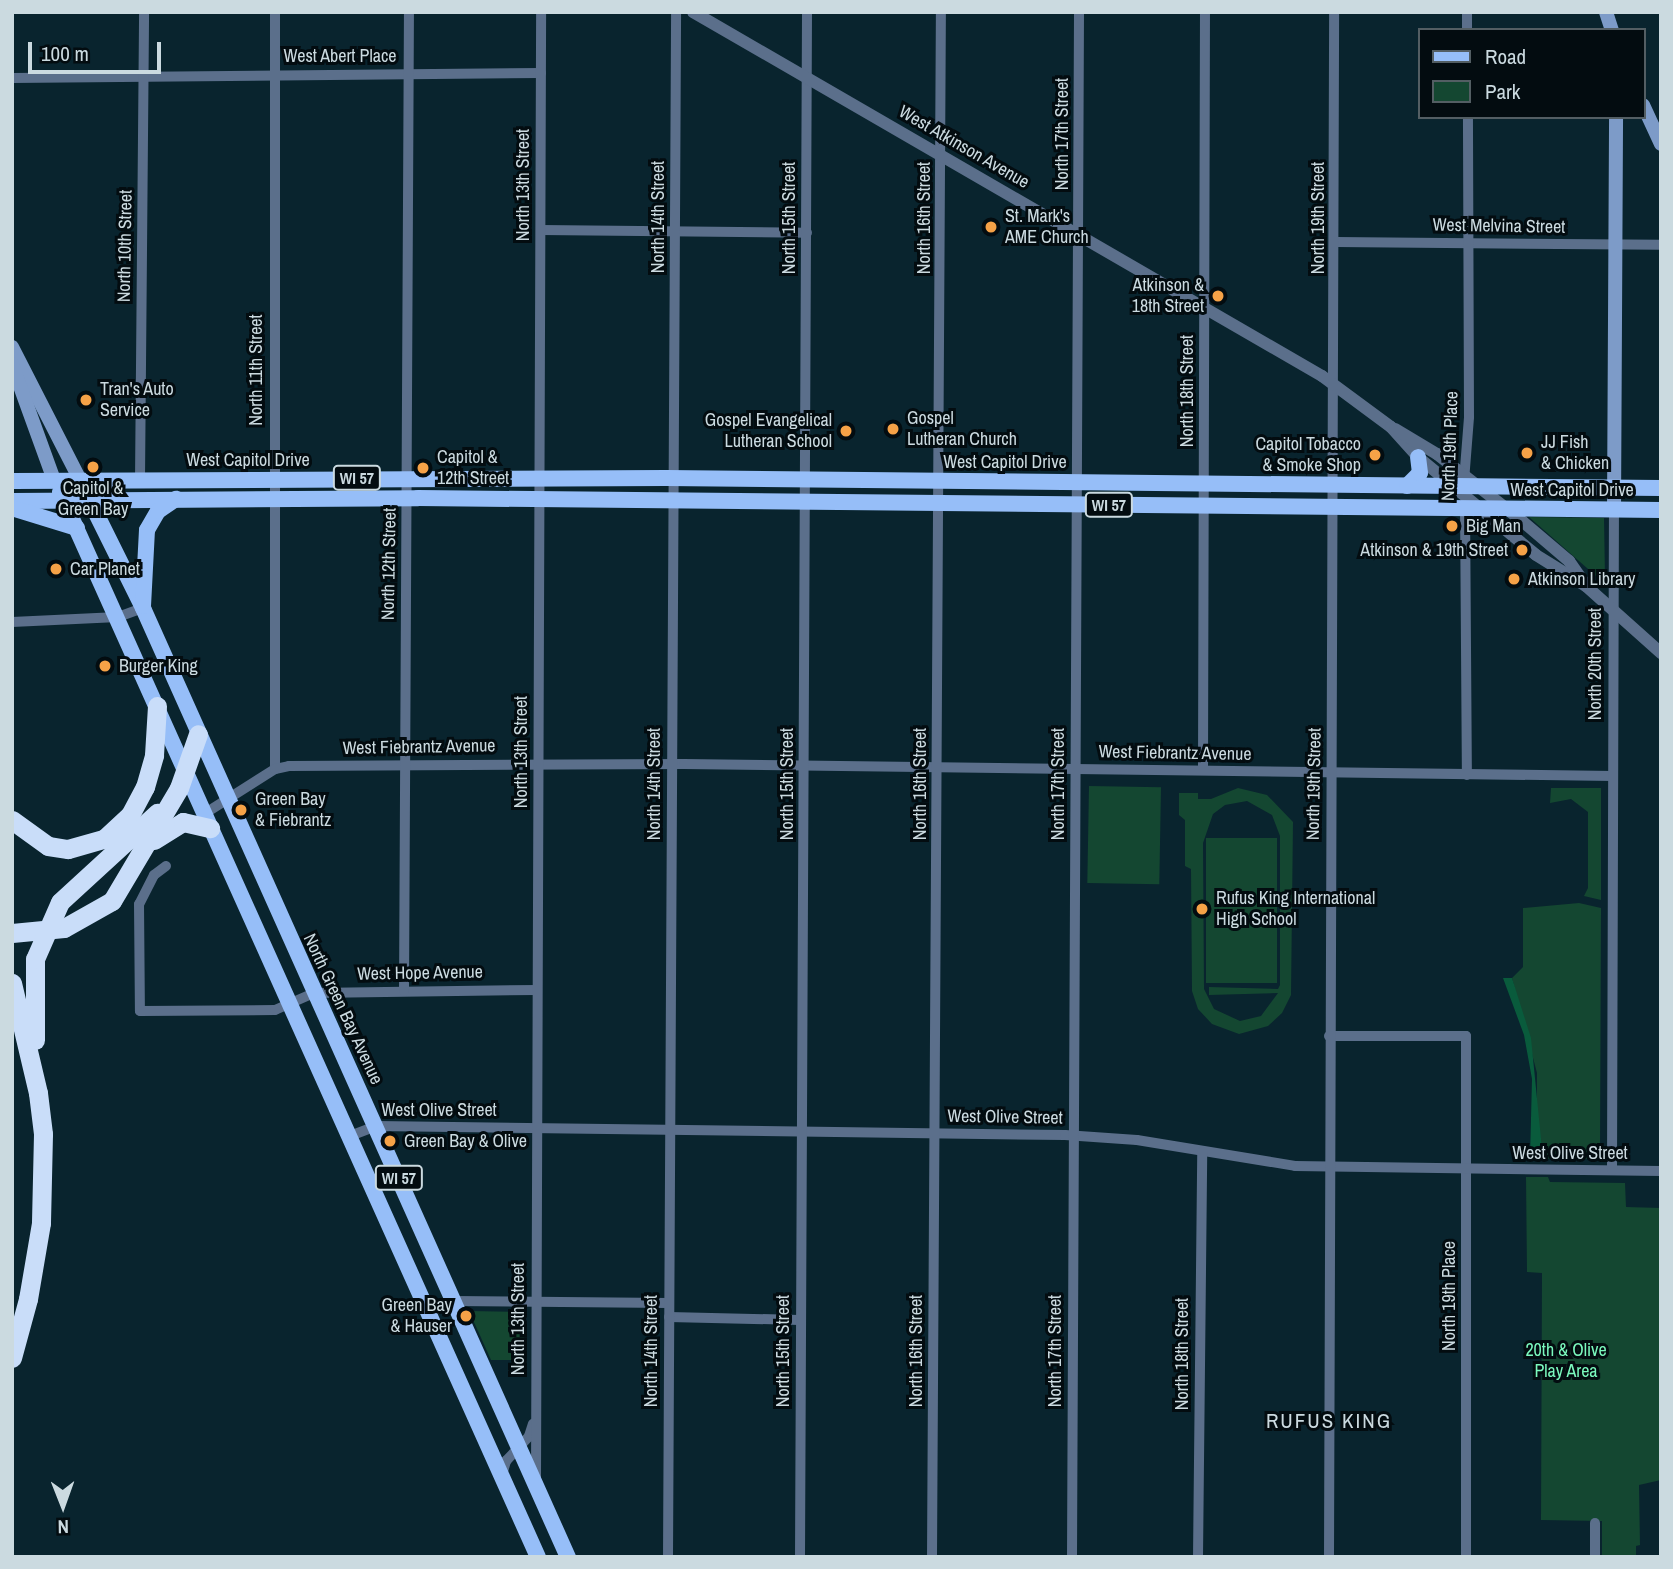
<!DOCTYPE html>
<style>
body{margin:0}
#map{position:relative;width:1673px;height:1569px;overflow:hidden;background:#09242e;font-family:"Archivo Narrow",sans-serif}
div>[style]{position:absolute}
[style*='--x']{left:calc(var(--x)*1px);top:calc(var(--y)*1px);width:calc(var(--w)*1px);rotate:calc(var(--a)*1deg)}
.green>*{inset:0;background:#144731;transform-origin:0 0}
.forest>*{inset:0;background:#095b3c}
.minor>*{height:10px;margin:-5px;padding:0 5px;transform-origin:5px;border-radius:5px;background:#5b6f8b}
.tertiary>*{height:12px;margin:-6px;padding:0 6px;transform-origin:6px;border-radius:6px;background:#5b6f8b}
.secondary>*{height:14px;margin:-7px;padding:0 7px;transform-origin:7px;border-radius:7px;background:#7d9bc8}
.primary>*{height:16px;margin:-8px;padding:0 8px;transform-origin:8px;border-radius:8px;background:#96bef8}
.motorway>*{height:19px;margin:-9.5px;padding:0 9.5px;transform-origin:9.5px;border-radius:9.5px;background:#c9ddf9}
.motorway-bridge>*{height:19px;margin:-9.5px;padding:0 9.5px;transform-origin:9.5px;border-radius:9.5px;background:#c9ddf9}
.dots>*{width:19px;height:19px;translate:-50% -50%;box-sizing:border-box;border:4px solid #030c10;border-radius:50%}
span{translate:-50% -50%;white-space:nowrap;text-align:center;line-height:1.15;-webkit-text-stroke:6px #030c10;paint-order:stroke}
.shield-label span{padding:2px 5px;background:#030c10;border:2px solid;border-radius:5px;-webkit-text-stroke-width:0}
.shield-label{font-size:16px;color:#cbdae0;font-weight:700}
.street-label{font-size:18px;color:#cbdae0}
.poi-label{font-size:18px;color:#cbdae0}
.left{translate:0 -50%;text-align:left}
.right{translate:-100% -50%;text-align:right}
.park-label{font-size:18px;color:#7bf9be}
.quarter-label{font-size:21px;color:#cbdae0;letter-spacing:2px}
.frame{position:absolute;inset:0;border:14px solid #cbdae0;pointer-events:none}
.legend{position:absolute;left:1418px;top:28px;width:228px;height:91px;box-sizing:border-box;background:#030c10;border:2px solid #535e63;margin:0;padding:9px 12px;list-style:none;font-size:21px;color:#cbdae0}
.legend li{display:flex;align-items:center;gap:14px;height:35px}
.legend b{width:35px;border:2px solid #535e63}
.north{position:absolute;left:28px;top:1471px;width:70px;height:70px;-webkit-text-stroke:5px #030c10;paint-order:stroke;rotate:179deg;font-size:19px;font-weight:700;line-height:28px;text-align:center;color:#cbdae0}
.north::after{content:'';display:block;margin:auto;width:24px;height:32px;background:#cbdae0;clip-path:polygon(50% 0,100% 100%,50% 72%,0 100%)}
.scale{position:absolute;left:28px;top:42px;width:133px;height:32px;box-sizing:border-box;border:4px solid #cbdae0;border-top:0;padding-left:9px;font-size:21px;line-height:24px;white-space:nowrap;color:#cbdae0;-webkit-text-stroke:5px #030c10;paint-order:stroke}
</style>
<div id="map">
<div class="green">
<i style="clip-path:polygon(1529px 517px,1604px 518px,1605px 578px,1596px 576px)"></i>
<i style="left:1089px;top:786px;width:72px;height:97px;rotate:1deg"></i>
<i style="clip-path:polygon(evenodd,1238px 788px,1267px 795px,1293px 822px,1291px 995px,1282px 1013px,1268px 1026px,1239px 1034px,1212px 1024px,1198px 1009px,1192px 991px,1191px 869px,1185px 866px,1185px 820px,1179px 815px,1179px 793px,1198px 793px,1198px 799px,1211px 799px,1238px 788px,1247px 801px,1272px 815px,1280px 836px,1280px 985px,1278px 989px,1209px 987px,1209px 995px,1278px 993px,1261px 1016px,1240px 1021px,1214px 1009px,1204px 989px,1203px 843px,1213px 814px,1225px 805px,1247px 801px)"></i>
<i style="clip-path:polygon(1551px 788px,1601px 788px,1601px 900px,1584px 896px,1588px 888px,1588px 812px,1571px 799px,1550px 803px)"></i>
<i style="left:1206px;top:838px;width:71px;height:145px"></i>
<i style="clip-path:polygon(1579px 903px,1601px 908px,1600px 1159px,1543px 1159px,1537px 1123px,1537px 1073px,1512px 978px,1523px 967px,1523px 908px)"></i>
<i style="clip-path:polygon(1526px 1177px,1548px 1177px,1550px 1182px,1625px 1183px,1626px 1207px,1661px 1208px,1661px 1480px,1639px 1485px,1640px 1545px,1636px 1546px,1636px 1557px,1602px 1557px,1602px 1521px,1541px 1520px,1542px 1273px,1527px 1272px)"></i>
<i style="clip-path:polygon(469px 1311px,524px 1312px,524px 1360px,491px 1360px)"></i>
</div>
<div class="forest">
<i style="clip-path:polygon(1503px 978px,1512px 978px,1531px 1038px,1543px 1159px,1530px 1158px,1532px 1079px,1524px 1035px)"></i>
</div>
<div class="minor">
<i style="--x:1467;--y:12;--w:18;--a:90"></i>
<i style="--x:12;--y:78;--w:529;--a:-0.54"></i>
<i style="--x:541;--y:230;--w:266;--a:0.6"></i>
<i style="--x:1336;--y:242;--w:325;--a:0.5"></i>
<i style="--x:140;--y:480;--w:468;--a:-89.5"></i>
<i style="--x:1464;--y:481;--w:64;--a:-85.5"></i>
<i style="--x:1469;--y:417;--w:300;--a:-90.2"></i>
<i style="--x:1465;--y:504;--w:271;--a:89.6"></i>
<i style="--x:12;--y:622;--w:106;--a:-2.7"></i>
<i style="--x:118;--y:617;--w:27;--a:-20"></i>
<i style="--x:275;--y:769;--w:757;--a:-90"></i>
<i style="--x:1203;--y:770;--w:758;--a:-89.85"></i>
<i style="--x:204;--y:814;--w:84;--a:-32.4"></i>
<i style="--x:275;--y:769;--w:14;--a:-12"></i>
<i style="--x:289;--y:766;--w:395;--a:-0.3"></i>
<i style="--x:684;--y:764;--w:929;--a:0.74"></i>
<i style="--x:166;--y:866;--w:15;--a:143"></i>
<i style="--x:154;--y:875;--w:33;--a:117"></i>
<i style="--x:139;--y:904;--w:107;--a:89.5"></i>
<i style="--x:140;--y:1011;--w:135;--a:-0.4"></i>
<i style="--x:275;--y:1010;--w:43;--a:-23.6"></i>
<i style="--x:314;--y:993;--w:223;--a:-0.8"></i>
<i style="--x:404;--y:991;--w:979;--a:-89.71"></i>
<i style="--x:1329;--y:1036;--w:137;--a:0"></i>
<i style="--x:1466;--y:1036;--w:521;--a:90"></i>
<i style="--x:350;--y:1136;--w:28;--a:-21"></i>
<i style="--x:376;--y:1126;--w:689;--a:0.75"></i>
<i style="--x:1065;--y:1135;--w:72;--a:4"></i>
<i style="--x:1137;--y:1140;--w:160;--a:9.3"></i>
<i style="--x:1295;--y:1166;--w:366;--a:0.8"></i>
<i style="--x:1612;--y:1170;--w:660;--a:-89.83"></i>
<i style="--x:429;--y:1313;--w:28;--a:-26"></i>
<i style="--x:454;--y:1301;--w:215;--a:0.5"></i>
<i style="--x:669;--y:1317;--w:131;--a:1.3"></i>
<i style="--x:502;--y:1475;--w:15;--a:-74"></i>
<i style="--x:506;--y:1461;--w:34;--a:-47"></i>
<i style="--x:529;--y:1436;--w:13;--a:-72"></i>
<i style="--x:536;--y:1479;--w:1467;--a:-89.8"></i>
<i style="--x:1595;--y:1523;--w:34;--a:90"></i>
<i style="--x:668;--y:1557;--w:1545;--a:-89.7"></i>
<i style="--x:800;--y:1557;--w:1545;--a:-89.74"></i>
<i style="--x:932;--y:1557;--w:1545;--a:-89.67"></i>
<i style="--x:1072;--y:1557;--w:1545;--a:-89.74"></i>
<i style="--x:1198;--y:1557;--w:405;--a:-89.4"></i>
<i style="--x:1329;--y:1557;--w:1545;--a:-89.81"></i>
</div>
<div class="tertiary">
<i style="--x:693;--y:12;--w:727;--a:30.06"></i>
<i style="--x:1322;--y:376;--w:86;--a:36.5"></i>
<i style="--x:1391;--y:427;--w:40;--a:48"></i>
<i style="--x:1418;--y:457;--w:153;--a:39.7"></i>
<i style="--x:1536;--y:555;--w:59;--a:31.8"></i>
<i style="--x:1586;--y:586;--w:101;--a:41.8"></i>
<i style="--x:1395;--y:429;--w:49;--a:30.8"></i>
<i style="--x:1437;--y:454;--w:108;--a:38.2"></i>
<i style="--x:1522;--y:521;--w:62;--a:40.4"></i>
<i style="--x:1569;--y:561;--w:28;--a:55"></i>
</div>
<div class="secondary">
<i style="--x:1606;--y:12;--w:19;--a:72"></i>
<i style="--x:1643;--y:105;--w:43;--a:65.2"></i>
<i style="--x:12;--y:347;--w:149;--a:62.9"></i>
<i style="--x:12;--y:364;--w:123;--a:70.1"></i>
<i style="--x:1614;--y:510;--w:393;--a:-89.7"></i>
</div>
<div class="primary">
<i style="--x:12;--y:481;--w:654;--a:-0.26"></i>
<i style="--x:666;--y:478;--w:995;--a:0.58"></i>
<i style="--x:1407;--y:486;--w:18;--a:-45"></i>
<i style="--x:1420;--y:473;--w:16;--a:-97"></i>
<i style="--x:85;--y:491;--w:131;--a:63.6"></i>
<i style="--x:143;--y:608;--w:1040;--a:65.88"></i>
<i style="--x:60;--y:492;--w:1167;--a:65.83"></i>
<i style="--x:12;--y:501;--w:406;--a:-0.4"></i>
<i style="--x:418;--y:498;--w:1243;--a:0.55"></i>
<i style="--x:12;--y:508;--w:68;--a:17.1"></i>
<i style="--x:143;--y:606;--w:76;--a:-87"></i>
<i style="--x:147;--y:530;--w:22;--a:-60"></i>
<i style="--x:158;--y:511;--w:22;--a:-34"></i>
</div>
<div class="motorway">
<i style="--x:12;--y:820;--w:44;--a:35.8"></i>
<i style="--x:48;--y:846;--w:20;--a:9"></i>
<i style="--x:68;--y:849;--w:37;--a:-16"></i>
<i style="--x:104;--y:839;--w:35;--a:-43"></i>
<i style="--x:130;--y:815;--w:32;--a:-62"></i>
<i style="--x:145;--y:787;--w:33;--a:-74"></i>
<i style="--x:154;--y:755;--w:49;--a:-86.5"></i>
<i style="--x:154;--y:840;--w:34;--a:-32"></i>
<i style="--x:183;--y:822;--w:28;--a:13"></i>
<i style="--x:60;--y:902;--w:132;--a:-42.5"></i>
<i style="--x:12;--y:933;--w:52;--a:-5.5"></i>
<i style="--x:64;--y:928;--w:55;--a:-29.4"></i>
<i style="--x:112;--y:901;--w:131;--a:-59.3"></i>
<i style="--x:179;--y:788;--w:57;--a:-70.6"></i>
<i style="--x:12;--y:983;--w:113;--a:76.7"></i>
<i style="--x:38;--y:1093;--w:41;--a:83"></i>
<i style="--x:43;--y:1134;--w:89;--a:91.3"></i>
<i style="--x:41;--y:1223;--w:77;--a:99.7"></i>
<i style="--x:28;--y:1299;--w:61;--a:105.2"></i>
<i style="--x:35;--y:1040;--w:81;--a:-90"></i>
</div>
<div class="motorway-bridge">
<i style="--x:35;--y:959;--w:62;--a:-66.3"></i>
</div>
<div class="dots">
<i style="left:991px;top:227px;background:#f6a247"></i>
<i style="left:1218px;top:296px;background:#f6a247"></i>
<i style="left:86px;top:400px;background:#f6a247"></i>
<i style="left:893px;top:429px;background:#f6a247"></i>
<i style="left:846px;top:431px;background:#f6a247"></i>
<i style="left:1527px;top:453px;background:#f6a247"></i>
<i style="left:1375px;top:455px;background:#f6a247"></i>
<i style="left:93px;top:467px;background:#f6a247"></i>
<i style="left:423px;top:468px;background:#f6a247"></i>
<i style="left:1452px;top:526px;background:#f6a247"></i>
<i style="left:1522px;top:550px;background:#f6a247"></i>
<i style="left:56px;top:569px;background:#f6a247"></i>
<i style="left:1514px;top:579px;background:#f6a247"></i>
<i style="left:105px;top:666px;background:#f6a247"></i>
<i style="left:241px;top:810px;background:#f6a247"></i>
<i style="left:1202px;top:909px;background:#f6a247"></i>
<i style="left:390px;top:1141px;background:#f6a247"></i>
<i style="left:466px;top:1316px;background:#f6a247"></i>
</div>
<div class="shield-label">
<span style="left:357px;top:478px">WI 57</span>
<span style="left:1109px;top:505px">WI 57</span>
<span style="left:399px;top:1178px">WI 57</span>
</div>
<div class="street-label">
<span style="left:340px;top:56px">West Abert Place</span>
<span style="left:1062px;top:134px;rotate:-90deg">North 17th Street</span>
<span style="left:964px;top:147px;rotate:30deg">West Atkinson Avenue</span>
<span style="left:523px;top:185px;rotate:-90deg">North 13th Street</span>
<span style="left:658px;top:217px;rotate:-90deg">North 14th Street</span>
<span style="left:789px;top:218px;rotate:-90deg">North 15th Street</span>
<span style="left:924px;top:218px;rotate:-90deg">North 16th Street</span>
<span style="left:1318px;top:218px;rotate:-90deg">North 19th Street</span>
<span style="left:1499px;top:226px;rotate:1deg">West Melvina Street</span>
<span style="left:125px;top:246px;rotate:-89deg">North 10th Street</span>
<span style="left:256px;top:370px;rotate:-90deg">North 11th Street</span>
<span style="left:1187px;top:391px;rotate:-90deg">North 18th Street</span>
<span style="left:1450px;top:446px;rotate:-88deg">North 19th Place</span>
<span style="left:248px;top:460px">West Capitol Drive</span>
<span style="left:1005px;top:462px">West Capitol Drive</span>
<span style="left:1572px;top:490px">West Capitol Drive</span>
<span style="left:389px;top:564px;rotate:-89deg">North 12th Street</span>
<span style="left:1595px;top:664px;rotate:-90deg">North 20th Street</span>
<span style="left:419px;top:747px;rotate:-1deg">West Fiebrantz Avenue</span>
<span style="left:521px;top:752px;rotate:-90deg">North 13th Street</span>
<span style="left:1175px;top:753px;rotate:1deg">West Fiebrantz Avenue</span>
<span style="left:654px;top:784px;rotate:-90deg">North 14th Street</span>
<span style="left:787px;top:784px;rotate:-90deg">North 15th Street</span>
<span style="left:920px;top:784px;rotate:-90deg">North 16th Street</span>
<span style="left:1058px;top:784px;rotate:-90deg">North 17th Street</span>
<span style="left:1314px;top:784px;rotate:-89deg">North 19th Street</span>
<span style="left:420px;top:973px;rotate:-1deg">West Hope Avenue</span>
<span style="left:343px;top:1009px;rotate:65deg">North Green Bay Avenue</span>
<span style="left:439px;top:1110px">West Olive Street</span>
<span style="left:1005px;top:1117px;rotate:1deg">West Olive Street</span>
<span style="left:1570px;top:1153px">West Olive Street</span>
<span style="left:1449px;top:1296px;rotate:-90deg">North 19th Place</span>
<span style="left:518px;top:1319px;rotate:-90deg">North 13th Street</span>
<span style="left:651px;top:1351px;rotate:-90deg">North 14th Street</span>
<span style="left:783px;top:1351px;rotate:-90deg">North 15th Street</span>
<span style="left:916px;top:1351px;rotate:-90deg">North 16th Street</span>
<span style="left:1055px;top:1351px;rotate:-90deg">North 17th Street</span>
<span style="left:1182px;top:1354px;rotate:-90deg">North 18th Street</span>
</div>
<div class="poi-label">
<span class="left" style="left:1005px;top:227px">St. Mark's<br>AME Church</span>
<span class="right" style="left:1204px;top:296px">Atkinson &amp;<br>18th Street</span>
<span class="left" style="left:100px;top:400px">Tran's Auto<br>Service</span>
<span class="left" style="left:907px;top:429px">Gospel<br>Lutheran Church</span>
<span class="right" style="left:832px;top:431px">Gospel Evangelical<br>Lutheran School</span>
<span class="left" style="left:1541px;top:453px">JJ Fish<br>&amp; Chicken</span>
<span class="right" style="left:1361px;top:455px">Capitol Tobacco<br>&amp; Smoke Shop</span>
<span class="left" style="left:437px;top:468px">Capitol &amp;<br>12th Street</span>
<span style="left:93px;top:499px">Capitol &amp;<br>Green Bay</span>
<span class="left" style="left:1466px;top:526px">Big Man</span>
<span class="right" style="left:1508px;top:550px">Atkinson &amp; 19th Street</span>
<span class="left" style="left:70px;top:569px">Car Planet</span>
<span class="left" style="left:1528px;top:579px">Atkinson Library</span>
<span class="left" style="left:119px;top:666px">Burger King</span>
<span class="left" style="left:255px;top:810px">Green Bay<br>&amp; Fiebrantz</span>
<span class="left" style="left:1216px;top:909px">Rufus King International<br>High School</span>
<span class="left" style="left:404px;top:1141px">Green Bay &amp; Olive</span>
<span class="right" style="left:452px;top:1316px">Green Bay<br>&amp; Hauser</span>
</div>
<div class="park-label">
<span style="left:1566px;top:1361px">20th &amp; Olive<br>Play Area</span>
</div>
<div class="quarter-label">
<span style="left:1329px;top:1421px">RUFUS KING</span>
</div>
<div class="frame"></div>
<ul class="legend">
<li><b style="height:9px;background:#96bef8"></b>Road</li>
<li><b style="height:19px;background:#144731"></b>Park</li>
</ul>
<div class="north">N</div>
<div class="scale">100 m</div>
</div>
